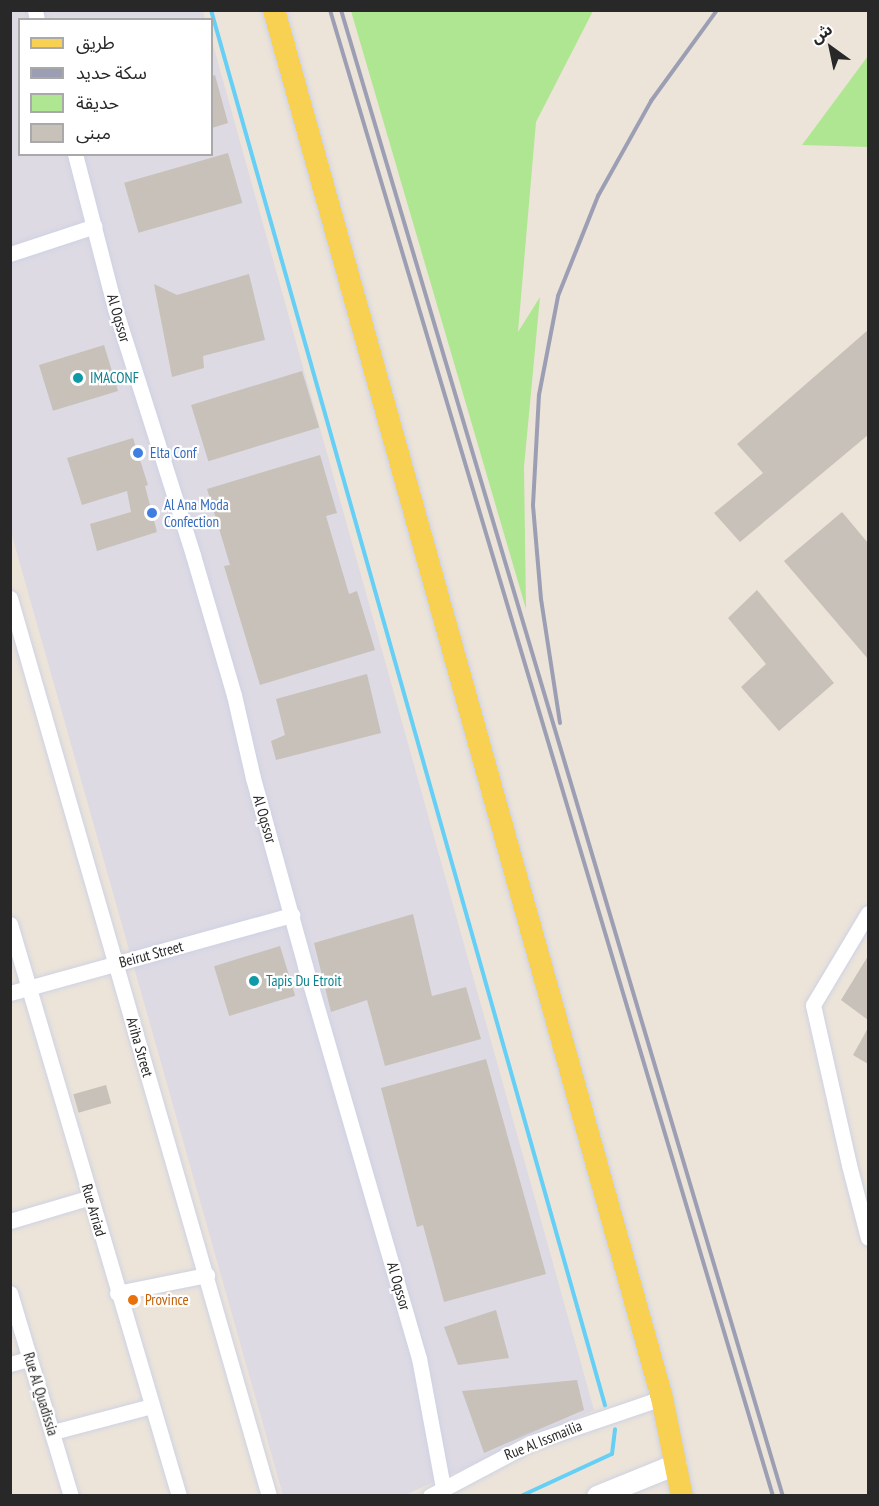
<!DOCTYPE html>
<meta charset="utf-8">
<style>
body{margin:0}
#map{position:relative;width:879px;height:1506px;overflow:hidden;background:#ece4d9;font-family:"PT Sans Narrow","Noto Sans Arabic",sans-serif}
div>[style]{position:absolute}
[style*='--x']{left:calc(var(--x)*1px);top:calc(var(--y)*1px);width:calc(var(--w)*1px);rotate:calc(var(--a)*1deg)}
.industrial>*{inset:0;background:#dddae4}
.green>*{inset:0;background:#afe692}
.stream>*{height:4px;margin:-2px;padding:0 2px;transform-origin:2px;border-radius:2px;background:#65cff5}
.building>*{inset:0;background:#c7c1b9;transform-origin:0 0}
.roads{filter:drop-shadow(0 0 2px #ced2e3) drop-shadow(0 0 2px #ced2e3)}
.street>*{height:15px;margin:-7.5px;padding:0 7.5px;transform-origin:7.5px;border-radius:7.5px;background:#fff}
.secondary>*{height:21px;margin:-10.5px;padding:0 10.5px;transform-origin:10.5px;border-radius:10.5px;background:#fff}
.primary>*{height:22px;margin:-11px;padding:0 11px;transform-origin:11px;border-radius:11px;background:#f8d052}
.rail>*{height:4px;margin:-2px;padding:0 2px;transform-origin:2px;border-radius:2px;background:#9c9fb4}
.dots>*{width:16px;height:16px;translate:-50% -50%;box-sizing:border-box;border:3px solid #fff;border-radius:50%}
span{translate:-50% -50%;white-space:nowrap;text-align:center;line-height:1.15;-webkit-text-stroke:4.5px #fff;paint-order:stroke}
.street-label{font-size:15px;color:#282828}
.culture-label{font-size:15px;color:#0d838f}
.left{translate:0 -50%;text-align:left}
.shop-label{font-size:15px;color:#366cbe}
.food-label{font-size:15px;color:#c56008}
.frame{position:absolute;inset:0;border:12px solid #282828;pointer-events:none}
.legend{position:absolute;left:18px;top:18px;width:195px;height:138px;box-sizing:border-box;background:#fff;border:2px solid #a9a9a9;margin:0;padding:8px 10px;list-style:none;font-size:18px;color:#282828}
.legend li{display:flex;align-items:center;gap:12px;height:30px}
.legend b{width:30px;border:2px solid #a9a9a9}
.north{position:absolute;left:801px;top:18px;width:60px;height:60px;-webkit-text-stroke:4px #fff;paint-order:stroke;rotate:327deg;font-size:16px;font-weight:700;line-height:24px;text-align:center;color:#282828}
.north::after{content:'';display:block;margin:auto;width:21px;height:27px;background:#282828;clip-path:polygon(50% 0,100% 100%,50% 72%,0 100%)}
</style>
<div id="map">
<div class="industrial">
<i style="clip-path:polygon(10px 11px,203px 11px,205px 19px,20px 20px,20px 154px,212px 154px,212px 41px,594px 1410px,405px 1495px,283px 1495px,11px 532px)"></i>
</div>
<div class="green">
<i style="clip-path:polygon(351px 11px,593px 11px,536px 122px,518px 332px,540px 297px,524px 467px,526px 609px)"></i>
<i style="clip-path:polygon(868px 56px,868px 147px,802px 145px)"></i>
</div>
<div class="stream">
<i style="--x:211;--y:10;--w:1450;--a:74.23"></i>
<i style="--x:521;--y:1496;--w:100;--a:-24.8"></i>
<i style="--x:612;--y:1454;--w:25;--a:-83"></i>
</div>
<div class="building">
<i style="clip-path:polygon(215px 75px,228px 123px,212px 128px,212px 76px)"></i>
<i style="left:228px;top:153px;width:52px;height:108px;rotate:74deg"></i>
<i style="clip-path:polygon(249px 274px,265px 340px,203px 356px,204px 368px,172px 377px,154px 284px,177px 295px)"></i>
<i style="clip-path:polygon(868px 330px,868px 435px,740px 542px,714px 513px,763px 473px,737px 444px)"></i>
<i style="left:104px;top:345px;width:48px;height:68px;rotate:73deg"></i>
<i style="left:302px;top:371px;width:59px;height:116px;rotate:73deg"></i>
<i style="clip-path:polygon(133px 438px,148px 485px,145px 486px,157px 532px,97px 551px,90px 524px,131px 512px,127px 491px,82px 505px,67px 458px)"></i>
<i style="clip-path:polygon(320px 455px,337px 513px,326px 516px,349px 594px,357px 591px,375px 650px,260px 685px,224px 566px,230px 565px,207px 489px)"></i>
<i style="clip-path:polygon(842px 512px,868px 543px,868px 659px,784px 561px)"></i>
<i style="clip-path:polygon(757px 590px,834px 683px,779px 731px,741px 687px,766px 664px,728px 618px)"></i>
<i style="clip-path:polygon(367px 674px,381px 733px,276px 760px,271px 741px,285px 735px,276px 699px)"></i>
<i style="clip-path:polygon(413px 914px,432px 996px,466px 987px,481px 1039px,385px 1066px,367px 1000px,331px 1012px,314px 943px)"></i>
<i style="left:280px;top:946px;width:52px;height:69px;rotate:73deg"></i>
<i style="clip-path:polygon(868px 956px,868px 1020px,841px 1000px)"></i>
<i style="clip-path:polygon(868px 1028px,868px 1064px,853px 1055px)"></i>
<i style="clip-path:polygon(486px 1059px,546px 1274px,444px 1302px,423px 1225px,417px 1227px,381px 1088px)"></i>
<i style="left:106px;top:1085px;width:19px;height:34px;rotate:74deg"></i>
<i style="clip-path:polygon(496px 1310px,509px 1358px,458px 1365px,444px 1327px)"></i>
<i style="clip-path:polygon(577px 1380px,584px 1410px,484px 1453px,462px 1391px)"></i>
</div>
<div class="roads">
<div class="street">
<i style="--x:35;--y:10;--w:10;--a:79"></i>
<i style="--x:75;--y:154;--w:160;--a:75.5"></i>
<i style="--x:115;--y:309;--w:258;--a:72.4"></i>
<i style="--x:193;--y:555;--w:146;--a:73.7"></i>
<i style="--x:234;--y:695;--w:85;--a:77.1"></i>
<i style="--x:253;--y:778;--w:195;--a:74.5"></i>
<i style="--x:305;--y:966;--w:408;--a:73.8"></i>
<i style="--x:419;--y:1358;--w:131;--a:79.5"></i>
<i style="--x:10;--y:254;--w:89;--a:-18.2"></i>
<i style="--x:10;--y:598;--w:935;--a:73.91"></i>
<i style="--x:868;--y:913;--w:107;--a:120.9"></i>
<i style="--x:813;--y:1005;--w:164;--a:77.3"></i>
<i style="--x:849;--y:1165;--w:75;--a:75.4"></i>
<i style="--x:10;--y:924;--w:596;--a:73.54"></i>
<i style="--x:10;--y:993;--w:293;--a:-15.5"></i>
<i style="--x:10;--y:1221;--w:84;--a:-16.5"></i>
<i style="--x:10;--y:1293;--w:212;--a:73.3"></i>
<i style="--x:117;--y:1293;--w:92;--a:-11.3"></i>
<i style="--x:10;--y:1364;--w:20;--a:-15"></i>
<i style="--x:53;--y:1432;--w:102;--a:-14.7"></i>
<i style="--x:430;--y:1496;--w:113;--a:-27.9"></i>
<i style="--x:530;--y:1443;--w:139;--a:-18.8"></i>
</div>
<div class="secondary">
<i style="--x:597;--y:1496;--w:85;--a:-22.1"></i>
</div>
<div class="primary">
<i style="--x:274;--y:10;--w:1441;--a:74.38"></i>
<i style="--x:662;--y:1398;--w:100;--a:78.5"></i>
</div>
</div>
<div class="rail">
<i style="--x:330;--y:10;--w:1551;--a:73.4"></i>
<i style="--x:341;--y:10;--w:1550;--a:73.44"></i>
<i style="--x:560;--y:723;--w:125;--a:-98.7"></i>
<i style="--x:541;--y:599;--w:94;--a:-94.9"></i>
<i style="--x:533;--y:505;--w:110;--a:-86.9"></i>
<i style="--x:539;--y:395;--w:101;--a:-79.1"></i>
<i style="--x:558;--y:296;--w:108;--a:-68.2"></i>
<i style="--x:598;--y:196;--w:109;--a:-60.8"></i>
<i style="--x:651;--y:101;--w:112;--a:-54"></i>
</div>
<div class="dots">
<i style="left:78px;top:378px;background:#0f9aa8"></i>
<i style="left:138px;top:453px;background:#3f7fe0"></i>
<i style="left:152px;top:513px;background:#3f7fe0"></i>
<i style="left:254px;top:981px;background:#0f9aa8"></i>
<i style="left:133px;top:1300px;background:#e8710a"></i>
</div>
<div class="street-label">
<span style="left:119px;top:318px;rotate:74deg">Al Oqssor</span>
<span style="left:265px;top:819px;rotate:74deg">Al Oqssor</span>
<span style="left:151px;top:954px;rotate:-15deg">Beirut Street</span>
<span style="left:140px;top:1047px;rotate:74deg">Ariha Street</span>
<span style="left:94px;top:1210px;rotate:74deg">Rue Arriad</span>
<span style="left:399px;top:1286px;rotate:74deg">Al Oqssor</span>
<span style="left:41px;top:1394px;rotate:73deg">Rue Al Quadissia</span>
<span style="left:543px;top:1440px;rotate:-22deg">Rue Al Issmailia</span>
</div>
<div class="culture-label">
<span class="left" style="left:90px;top:378px">IMACONF</span>
<span class="left" style="left:266px;top:981px">Tapis Du Etroit</span>
</div>
<div class="shop-label">
<span class="left" style="left:150px;top:453px">Elta Conf</span>
<span class="left" style="left:164px;top:513px">Al Ana Moda<br>Confection</span>
</div>
<div class="food-label">
<span class="left" style="left:145px;top:1300px">Province</span>
</div>
<div class="frame"></div>
<ul class="legend">
<li><b style="height:8px;background:#f8d052"></b>طريق</li>
<li><b style="height:8px;background:#9c9fb4"></b>سكة حديد</li>
<li><b style="height:16px;background:#afe692"></b>حديقة</li>
<li><b style="height:16px;background:#c7c1b9"></b>مبنى</li>
</ul>
<div class="north">ش</div>
</div>
